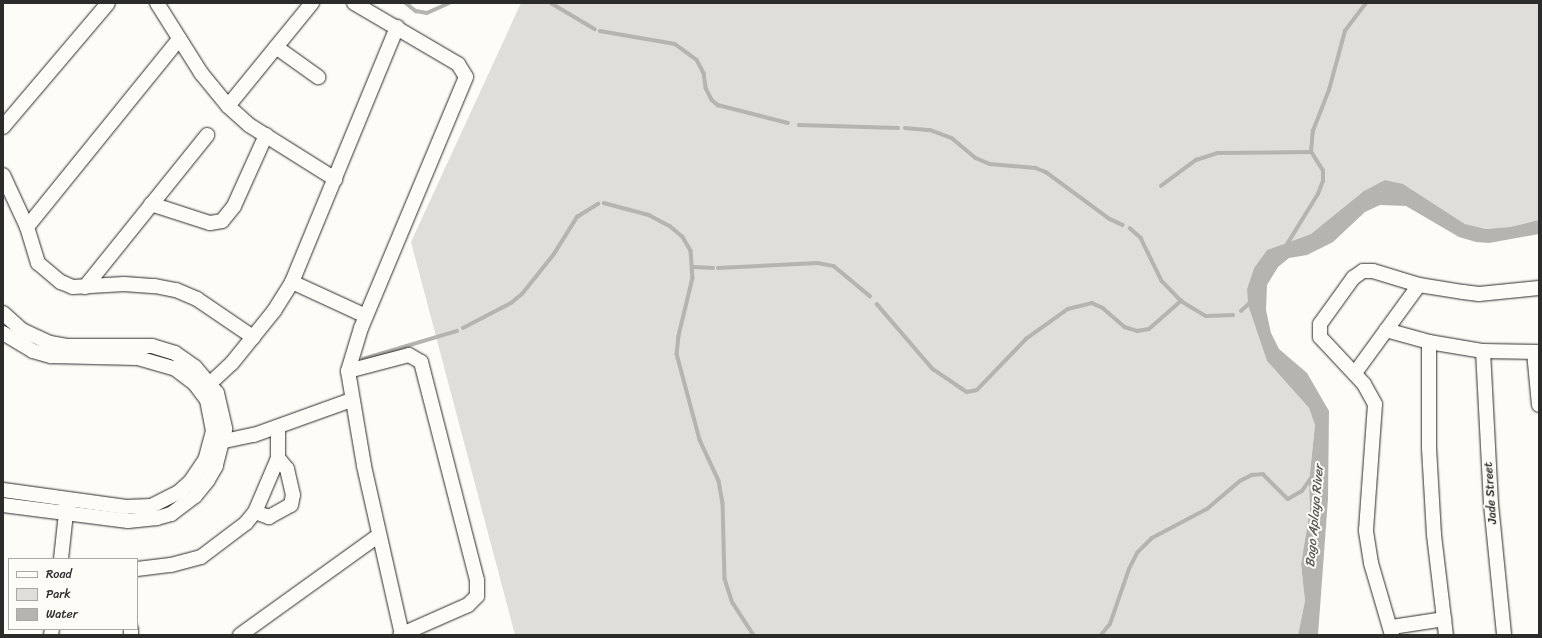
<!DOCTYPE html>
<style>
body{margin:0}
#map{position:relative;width:1542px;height:638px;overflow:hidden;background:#fdfcf7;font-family:Sriracha,sans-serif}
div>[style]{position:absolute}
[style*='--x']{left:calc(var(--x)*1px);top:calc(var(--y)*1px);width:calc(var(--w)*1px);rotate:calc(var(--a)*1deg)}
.green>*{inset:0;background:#dfdeda}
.water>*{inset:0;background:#b5b4b1}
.stream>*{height:3.5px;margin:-1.75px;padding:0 1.75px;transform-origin:1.75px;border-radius:1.75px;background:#b5b4b1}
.roads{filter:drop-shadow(0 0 1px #2b2b2b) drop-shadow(0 0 1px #2b2b2b)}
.minor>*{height:14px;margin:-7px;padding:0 7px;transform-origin:7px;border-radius:7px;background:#fdfcf7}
span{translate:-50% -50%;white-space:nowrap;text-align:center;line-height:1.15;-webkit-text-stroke:4px #fdfcf7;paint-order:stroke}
.street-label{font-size:12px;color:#2b2b2b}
.water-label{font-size:13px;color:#5b5b5a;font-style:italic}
.frame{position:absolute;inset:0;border:4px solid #2b2b2b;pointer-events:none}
.legend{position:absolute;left:8px;top:558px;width:130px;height:72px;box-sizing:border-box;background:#fdfcf7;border:1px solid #a9a8a5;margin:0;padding:5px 7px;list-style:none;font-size:12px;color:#2b2b2b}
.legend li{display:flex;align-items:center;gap:8px;height:20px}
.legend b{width:20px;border:1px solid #a9a8a5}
</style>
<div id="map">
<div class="green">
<i style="clip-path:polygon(521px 3px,1539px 3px,1539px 220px,1510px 227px,1486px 229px,1465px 224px,1403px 184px,1385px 180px,1311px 234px,1267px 250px,1254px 268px,1247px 289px,1248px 305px,1267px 361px,1309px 408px,1315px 425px,1309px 482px,1310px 510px,1301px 564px,1305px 601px,1298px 635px,515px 635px,411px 242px)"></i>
</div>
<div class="water">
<i style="clip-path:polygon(1385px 180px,1403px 184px,1465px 224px,1486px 229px,1510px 227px,1539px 220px,1539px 234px,1489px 243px,1476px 242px,1459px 237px,1406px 206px,1380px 205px,1365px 212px,1333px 242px,1307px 255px,1289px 258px,1278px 267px,1267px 285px,1266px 310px,1271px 333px,1279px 349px,1307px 373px,1329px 411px,1328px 499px,1318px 635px,1298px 635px,1305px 601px,1301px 564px,1310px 510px,1309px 482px,1315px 425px,1309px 408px,1267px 361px,1248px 305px,1247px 289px,1254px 268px,1267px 250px,1311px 234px,1364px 191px)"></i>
</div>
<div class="stream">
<i style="--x:406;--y:3;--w:13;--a:39"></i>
<i style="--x:416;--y:11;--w:11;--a:10"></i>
<i style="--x:427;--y:13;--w:24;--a:-24"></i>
<i style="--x:551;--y:3;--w:51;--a:30.6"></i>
<i style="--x:600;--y:31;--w:76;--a:9.8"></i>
<i style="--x:675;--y:44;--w:27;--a:36"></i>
<i style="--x:697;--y:60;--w:15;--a:62"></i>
<i style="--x:704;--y:73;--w:15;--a:82"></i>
<i style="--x:706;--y:88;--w:13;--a:63"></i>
<i style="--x:712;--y:100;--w:8;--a:40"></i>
<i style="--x:718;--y:105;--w:72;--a:14.4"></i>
<i style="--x:799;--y:125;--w:99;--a:1.7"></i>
<i style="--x:905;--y:128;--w:25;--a:5"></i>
<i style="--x:930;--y:130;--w:23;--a:20"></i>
<i style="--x:952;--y:138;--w:31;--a:40"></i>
<i style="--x:976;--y:158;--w:15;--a:23"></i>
<i style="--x:990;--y:164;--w:46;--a:5"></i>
<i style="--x:1036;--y:168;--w:11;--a:22"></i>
<i style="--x:1046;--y:172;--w:79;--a:36.3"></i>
<i style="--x:1110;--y:219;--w:14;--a:25"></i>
<i style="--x:1161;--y:186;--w:44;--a:-36.6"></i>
<i style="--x:1196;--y:160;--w:22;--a:-18"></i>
<i style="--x:1217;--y:153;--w:94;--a:-0.6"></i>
<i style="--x:604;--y:203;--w:47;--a:14.9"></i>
<i style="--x:649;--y:215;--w:24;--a:28"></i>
<i style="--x:670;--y:226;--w:17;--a:40"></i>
<i style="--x:683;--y:237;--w:16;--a:60"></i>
<i style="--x:691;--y:251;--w:27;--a:86"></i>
<i style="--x:693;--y:278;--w:60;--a:103.6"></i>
<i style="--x:679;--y:336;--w:18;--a:96"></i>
<i style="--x:677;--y:354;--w:89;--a:75"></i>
<i style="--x:700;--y:440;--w:45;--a:65.1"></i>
<i style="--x:719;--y:481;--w:22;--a:80"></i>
<i style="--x:723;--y:503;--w:76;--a:88.5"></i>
<i style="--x:725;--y:579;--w:25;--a:72"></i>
<i style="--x:733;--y:603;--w:38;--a:57"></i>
<i style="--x:1130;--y:228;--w:15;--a:42"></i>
<i style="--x:1141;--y:238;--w:48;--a:64"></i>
<i style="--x:1162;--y:281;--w:28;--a:46"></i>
<i style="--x:1181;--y:301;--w:29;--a:31"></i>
<i style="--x:1206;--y:316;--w:27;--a:-2"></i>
<i style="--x:1286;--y:246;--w:61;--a:-58.4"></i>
<i style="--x:1318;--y:194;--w:14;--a:-69"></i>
<i style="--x:1323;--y:181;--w:10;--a:-90"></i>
<i style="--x:1323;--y:171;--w:22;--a:-122"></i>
<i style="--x:1311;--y:152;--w:21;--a:-85"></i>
<i style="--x:1313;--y:131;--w:44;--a:-68.7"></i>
<i style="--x:1329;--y:90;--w:61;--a:-74.8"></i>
<i style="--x:1345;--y:31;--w:35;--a:-53"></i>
<i style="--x:694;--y:267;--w:19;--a:3"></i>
<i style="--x:718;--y:268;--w:100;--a:-2.9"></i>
<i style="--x:818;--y:263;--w:16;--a:11"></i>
<i style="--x:834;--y:266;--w:47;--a:39.8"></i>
<i style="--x:877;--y:304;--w:86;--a:49.3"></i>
<i style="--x:933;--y:369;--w:41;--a:34.1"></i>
<i style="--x:967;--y:392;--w:10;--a:-11"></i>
<i style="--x:977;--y:390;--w:71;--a:-46.1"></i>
<i style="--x:1026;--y:339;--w:52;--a:-35.5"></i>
<i style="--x:1068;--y:309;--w:25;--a:-14"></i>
<i style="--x:1092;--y:303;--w:12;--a:24"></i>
<i style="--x:1103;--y:308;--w:29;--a:41"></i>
<i style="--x:1125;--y:327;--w:13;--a:18"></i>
<i style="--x:1137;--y:331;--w:12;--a:-9"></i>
<i style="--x:1149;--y:329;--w:43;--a:-41.2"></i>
<i style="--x:1241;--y:311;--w:12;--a:-42"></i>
<i style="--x:463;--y:328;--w:54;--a:-27.5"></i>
<i style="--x:511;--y:303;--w:14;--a:-39"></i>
<i style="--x:522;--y:294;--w:51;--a:-51.3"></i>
<i style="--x:554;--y:254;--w:44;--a:-58.1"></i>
<i style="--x:577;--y:217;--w:25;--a:-32"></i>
<i style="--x:363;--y:359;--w:98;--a:-16.6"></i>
<i style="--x:1101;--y:635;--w:14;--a:-51"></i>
<i style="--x:1110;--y:624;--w:58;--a:-70.9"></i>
<i style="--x:1129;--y:569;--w:18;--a:-63"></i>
<i style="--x:1137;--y:553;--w:21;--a:-45"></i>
<i style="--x:1152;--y:538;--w:62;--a:-27.8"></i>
<i style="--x:1207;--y:509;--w:43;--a:-40.3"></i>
<i style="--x:1240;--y:481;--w:13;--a:-27"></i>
<i style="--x:1252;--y:475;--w:11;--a:-5"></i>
<i style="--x:1263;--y:474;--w:35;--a:45"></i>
<i style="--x:1288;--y:499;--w:16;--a:-30"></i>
<i style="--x:1302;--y:491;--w:16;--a:-55"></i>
</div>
<div class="roads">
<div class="minor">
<i style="--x:157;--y:3;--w:83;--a:57.8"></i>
<i style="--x:201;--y:73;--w:43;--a:50.7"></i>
<i style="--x:228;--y:106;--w:28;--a:42"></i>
<i style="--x:249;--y:125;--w:102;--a:32.1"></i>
<i style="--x:354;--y:3;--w:121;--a:30.4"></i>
<i style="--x:458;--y:64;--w:15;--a:58"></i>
<i style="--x:466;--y:77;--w:272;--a:112.7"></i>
<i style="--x:361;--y:328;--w:45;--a:106.8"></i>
<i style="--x:348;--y:371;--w:96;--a:80.4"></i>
<i style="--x:364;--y:466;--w:172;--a:77.3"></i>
<i style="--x:276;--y:47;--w:52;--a:35.5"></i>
<i style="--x:228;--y:106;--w:133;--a:-50.8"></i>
<i style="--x:3;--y:127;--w:162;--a:-49.7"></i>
<i style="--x:3;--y:175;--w:57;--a:65.2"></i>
<i style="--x:27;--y:227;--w:38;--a:73"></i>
<i style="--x:38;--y:263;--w:30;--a:40"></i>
<i style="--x:61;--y:282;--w:13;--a:23"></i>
<i style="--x:73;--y:287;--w:51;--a:-3.4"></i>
<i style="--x:124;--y:284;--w:31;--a:4"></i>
<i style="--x:155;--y:286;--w:21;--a:11"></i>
<i style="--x:176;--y:290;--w:23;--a:23"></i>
<i style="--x:197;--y:299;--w:68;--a:34.2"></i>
<i style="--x:151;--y:204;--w:62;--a:17.9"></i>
<i style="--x:210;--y:223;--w:12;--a:-9"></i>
<i style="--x:222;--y:221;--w:19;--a:-51"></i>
<i style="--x:234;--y:206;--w:78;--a:-65.7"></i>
<i style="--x:27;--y:227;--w:242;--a:-51"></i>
<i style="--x:292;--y:282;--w:81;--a:24.7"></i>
<i style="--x:85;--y:287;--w:195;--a:-51.2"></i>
<i style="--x:3;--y:313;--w:25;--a:42"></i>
<i style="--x:22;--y:330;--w:31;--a:25"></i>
<i style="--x:50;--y:343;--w:17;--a:10"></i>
<i style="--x:67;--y:346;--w:85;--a:0"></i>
<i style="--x:152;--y:346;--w:24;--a:17"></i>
<i style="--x:175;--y:353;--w:24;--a:35"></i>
<i style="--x:195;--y:367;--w:34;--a:50"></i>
<i style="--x:217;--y:393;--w:37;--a:77"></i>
<i style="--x:225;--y:429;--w:38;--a:104"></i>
<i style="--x:216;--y:466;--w:16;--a:120"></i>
<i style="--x:208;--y:480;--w:21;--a:129"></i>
<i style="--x:195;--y:496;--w:30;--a:143"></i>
<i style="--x:171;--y:514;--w:15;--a:164"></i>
<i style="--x:157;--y:518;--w:29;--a:174"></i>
<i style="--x:128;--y:521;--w:126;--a:-172.7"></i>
<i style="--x:1386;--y:330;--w:45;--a:15.6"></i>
<i style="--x:1429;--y:342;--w:55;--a:9.5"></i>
<i style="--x:1483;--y:351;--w:56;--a:1"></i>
<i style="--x:3;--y:333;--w:35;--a:31"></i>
<i style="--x:33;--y:351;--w:19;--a:16"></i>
<i style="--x:51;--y:356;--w:87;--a:1.3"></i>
<i style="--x:138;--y:358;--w:37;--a:16"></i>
<i style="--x:174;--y:368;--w:26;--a:37"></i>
<i style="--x:195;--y:384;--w:20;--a:53"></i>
<i style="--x:207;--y:400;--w:32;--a:79"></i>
<i style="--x:213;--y:431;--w:30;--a:105"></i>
<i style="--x:205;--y:460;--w:27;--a:124"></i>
<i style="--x:190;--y:482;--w:15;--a:138"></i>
<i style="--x:179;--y:492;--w:31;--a:153"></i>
<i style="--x:151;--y:506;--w:25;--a:178"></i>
<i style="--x:126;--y:507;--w:124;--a:-172.1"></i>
<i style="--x:1429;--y:342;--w:106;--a:90"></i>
<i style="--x:1429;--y:448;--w:87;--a:86.7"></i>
<i style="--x:1434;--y:535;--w:101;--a:83.2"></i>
<i style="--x:1483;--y:351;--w:153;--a:87"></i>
<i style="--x:1491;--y:504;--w:132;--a:84.3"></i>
<i style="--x:1534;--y:352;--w:53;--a:84.6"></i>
<i style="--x:348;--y:371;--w:63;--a:-14.7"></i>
<i style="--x:409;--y:355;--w:14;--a:30"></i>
<i style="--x:421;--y:362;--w:225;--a:75.6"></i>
<i style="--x:477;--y:580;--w:16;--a:90"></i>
<i style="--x:477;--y:596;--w:13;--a:135"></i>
<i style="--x:468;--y:605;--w:74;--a:156.2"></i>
<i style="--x:1355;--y:373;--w:109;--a:-54"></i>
<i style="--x:204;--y:389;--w:38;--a:-43"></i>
<i style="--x:232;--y:363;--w:67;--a:-51.1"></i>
<i style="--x:274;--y:311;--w:34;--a:-58"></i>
<i style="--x:292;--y:282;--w:276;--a:-67.6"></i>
<i style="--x:215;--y:443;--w:40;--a:-12"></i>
<i style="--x:254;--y:435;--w:103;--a:-19.8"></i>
<i style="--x:255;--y:512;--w:15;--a:20"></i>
<i style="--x:269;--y:517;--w:25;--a:-29"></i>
<i style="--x:291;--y:505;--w:10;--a:-79"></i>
<i style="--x:293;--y:495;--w:27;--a:-103"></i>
<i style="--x:287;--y:469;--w:14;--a:-129"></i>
<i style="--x:61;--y:559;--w:55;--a:-83.8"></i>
<i style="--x:137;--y:569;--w:34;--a:-7"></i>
<i style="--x:171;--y:565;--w:31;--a:-15"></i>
<i style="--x:201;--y:557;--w:56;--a:-37.1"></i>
<i style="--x:246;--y:523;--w:14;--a:-51"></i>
<i style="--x:255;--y:512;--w:59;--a:-66.9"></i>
<i style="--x:278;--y:458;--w:31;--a:-90"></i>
<i style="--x:1392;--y:627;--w:53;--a:-8.7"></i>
<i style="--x:51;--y:635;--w:6;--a:-81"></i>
<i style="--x:131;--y:635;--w:6;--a:-90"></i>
<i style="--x:240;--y:635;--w:171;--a:-35.7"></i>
<i style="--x:1392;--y:635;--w:75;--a:-106.3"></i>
<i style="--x:1371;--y:563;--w:33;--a:-99"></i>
<i style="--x:1366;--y:530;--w:126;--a:-85.9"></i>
<i style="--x:1375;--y:404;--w:23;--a:-119"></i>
<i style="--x:1364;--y:384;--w:64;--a:-133.1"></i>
<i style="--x:1320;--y:337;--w:13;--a:-90"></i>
<i style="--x:1320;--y:324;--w:57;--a:-54.3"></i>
<i style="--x:1353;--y:278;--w:12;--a:-35"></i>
<i style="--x:1363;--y:271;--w:10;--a:0"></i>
<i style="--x:1373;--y:271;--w:48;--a:16.9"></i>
<i style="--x:1419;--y:285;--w:45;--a:9"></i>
<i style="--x:1463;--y:292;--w:16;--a:7"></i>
<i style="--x:1479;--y:294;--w:60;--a:-5.7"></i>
</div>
</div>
<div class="street-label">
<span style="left:1491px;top:493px;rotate:-94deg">Jade Street</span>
</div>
<div class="water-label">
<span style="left:1315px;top:516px;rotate:-85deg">Bago Aplaya River</span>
</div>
<div class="frame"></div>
<ul class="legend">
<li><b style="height:5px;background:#fdfcf7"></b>Road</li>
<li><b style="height:11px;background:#dfdeda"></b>Park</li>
<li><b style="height:11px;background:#b5b4b1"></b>Water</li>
</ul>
</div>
